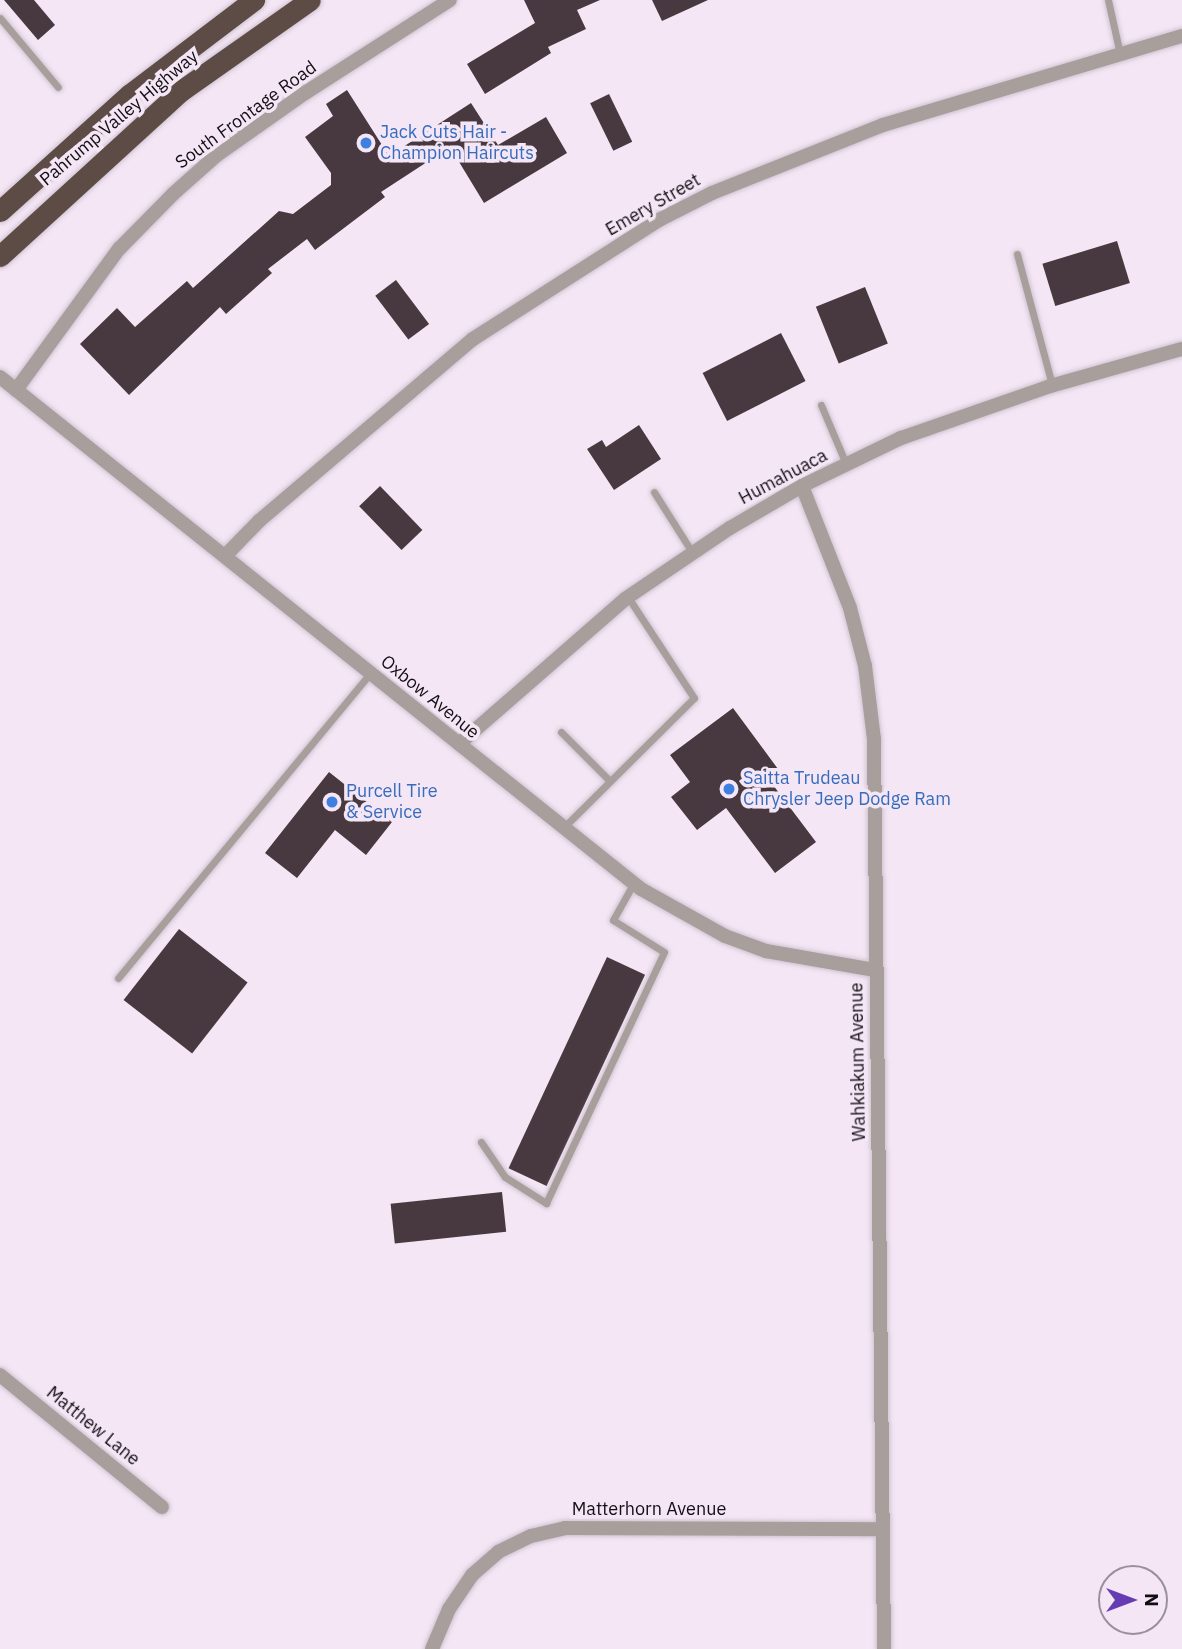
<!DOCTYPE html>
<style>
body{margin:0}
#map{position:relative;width:1182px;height:1649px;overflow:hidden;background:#f4e6f5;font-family:"IBM Plex Sans",sans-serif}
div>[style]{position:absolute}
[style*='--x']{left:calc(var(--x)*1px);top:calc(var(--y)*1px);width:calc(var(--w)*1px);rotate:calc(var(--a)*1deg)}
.building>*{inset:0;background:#483941;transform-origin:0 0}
.roads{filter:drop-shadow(0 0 2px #d0c3d1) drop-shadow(0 0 2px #d0c3d1)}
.lane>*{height:7px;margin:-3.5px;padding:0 3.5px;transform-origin:3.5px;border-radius:3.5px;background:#a89f9c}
.street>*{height:14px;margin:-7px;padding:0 7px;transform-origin:7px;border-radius:7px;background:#a89f9c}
.highway>*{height:21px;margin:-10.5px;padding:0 10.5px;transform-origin:10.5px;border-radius:10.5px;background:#5d4b45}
.dots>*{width:19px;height:19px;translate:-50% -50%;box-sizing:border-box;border:4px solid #f4e6f5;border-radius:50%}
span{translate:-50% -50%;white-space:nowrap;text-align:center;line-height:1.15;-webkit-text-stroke:7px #f4e6f5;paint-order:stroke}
.street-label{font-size:18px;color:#130e13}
.shop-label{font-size:18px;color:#366cbe}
.left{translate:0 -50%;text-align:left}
.north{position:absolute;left:1098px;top:1565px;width:70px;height:70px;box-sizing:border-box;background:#f4e6f5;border:2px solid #9a909b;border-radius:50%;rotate:90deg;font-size:19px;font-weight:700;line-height:28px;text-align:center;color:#130e13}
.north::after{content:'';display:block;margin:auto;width:24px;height:32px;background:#663bb3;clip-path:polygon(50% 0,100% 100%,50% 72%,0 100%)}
</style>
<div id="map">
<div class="building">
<i style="clip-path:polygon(4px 0,34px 0,55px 25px,38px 40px)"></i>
<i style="clip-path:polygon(524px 0,600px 0,577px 10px,586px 29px,548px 47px,551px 53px,485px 94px,467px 64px,535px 23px)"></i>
<i style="clip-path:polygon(652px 0,708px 0,662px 21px)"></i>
<i style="clip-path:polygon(347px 90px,389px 156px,471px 103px,498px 145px,546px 117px,567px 153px,484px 203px,450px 147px,381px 192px,385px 197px,315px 250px,307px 239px,268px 269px,272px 273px,226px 314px,220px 307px,129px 395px,80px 344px,117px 308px,135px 327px,187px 281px,193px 288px,279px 211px,293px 214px,331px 185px,331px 173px,305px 137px,333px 116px,326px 104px)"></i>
<i style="left:609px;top:94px;width:53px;height:21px;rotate:64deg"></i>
<i style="left:1117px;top:241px;width:44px;height:78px;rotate:73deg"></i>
<i style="left:396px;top:280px;width:55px;height:26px;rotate:53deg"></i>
<i style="left:865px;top:287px;width:61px;height:53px;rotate:68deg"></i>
<i style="left:781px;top:333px;width:54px;height:88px;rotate:63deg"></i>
<i style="clip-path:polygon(639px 425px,661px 459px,614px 490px,587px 449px,602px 440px,606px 447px)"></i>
<i style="left:380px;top:486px;width:61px;height:29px;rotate:46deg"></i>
<i style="clip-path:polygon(733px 708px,778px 769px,767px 777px,816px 842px,775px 873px,726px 808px,697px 830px,671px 797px,690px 782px,670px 755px)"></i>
<i style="clip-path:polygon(329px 772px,392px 822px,366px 855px,335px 830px,297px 878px,265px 853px)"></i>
<i style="left:179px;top:929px;width:87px;height:90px;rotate:38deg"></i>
<i style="left:607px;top:957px;width:42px;height:233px;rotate:25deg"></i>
<i style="left:502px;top:1192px;width:40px;height:112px;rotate:84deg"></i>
</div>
<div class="roads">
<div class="lane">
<i style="--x:1108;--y:0;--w:55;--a:77.5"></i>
<i style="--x:0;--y:18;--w:90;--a:50"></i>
<i style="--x:1017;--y:254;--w:136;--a:75"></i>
<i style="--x:821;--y:405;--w:64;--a:67"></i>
<i style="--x:654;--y:492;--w:71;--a:57.7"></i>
<i style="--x:561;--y:732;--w:66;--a:45"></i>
<i style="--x:564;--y:827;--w:183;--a:-44.8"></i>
<i style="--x:694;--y:698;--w:121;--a:-123.2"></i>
<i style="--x:118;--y:978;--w:396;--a:-50.4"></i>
<i style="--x:481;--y:1142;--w:42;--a:55.6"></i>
<i style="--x:505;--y:1177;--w:49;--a:32.4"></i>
<i style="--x:546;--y:1203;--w:277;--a:-64.8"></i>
<i style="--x:664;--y:952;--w:60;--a:-147.9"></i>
<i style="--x:613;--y:920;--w:41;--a:-60.9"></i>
</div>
<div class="street">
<i style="--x:0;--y:377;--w:820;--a:38.62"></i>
<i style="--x:641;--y:889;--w:96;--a:29.2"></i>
<i style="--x:725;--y:936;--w:44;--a:20.1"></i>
<i style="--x:766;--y:951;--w:111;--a:9.9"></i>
<i style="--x:16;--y:390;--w:175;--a:-53.9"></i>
<i style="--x:119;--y:249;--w:77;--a:-45.5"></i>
<i style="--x:173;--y:194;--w:59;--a:-41.6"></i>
<i style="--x:217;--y:155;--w:108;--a:-35.2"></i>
<i style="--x:305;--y:93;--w:172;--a:-32.7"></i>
<i style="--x:802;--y:486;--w:131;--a:68.5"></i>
<i style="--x:850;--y:608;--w:60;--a:75.5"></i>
<i style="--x:865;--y:666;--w:74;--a:83"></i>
<i style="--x:874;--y:739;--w:910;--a:89.37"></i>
<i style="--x:225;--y:556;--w:49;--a:-45.8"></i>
<i style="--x:259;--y:521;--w:281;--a:-40.4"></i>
<i style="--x:473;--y:339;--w:221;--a:-32.6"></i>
<i style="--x:659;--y:220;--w:59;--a:-27"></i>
<i style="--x:712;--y:193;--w:184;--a:-21.7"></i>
<i style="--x:883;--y:125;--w:312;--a:-16.6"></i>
<i style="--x:459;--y:744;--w:220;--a:-41.1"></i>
<i style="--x:625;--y:599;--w:127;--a:-34.1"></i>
<i style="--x:730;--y:528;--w:83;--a:-30.3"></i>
<i style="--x:802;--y:486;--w:110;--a:-25.9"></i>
<i style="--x:901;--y:438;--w:158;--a:-19.2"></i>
<i style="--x:1050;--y:386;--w:137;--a:-15.7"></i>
<i style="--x:0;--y:1375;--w:209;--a:39.2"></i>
<i style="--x:432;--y:1649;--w:43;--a:-67"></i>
<i style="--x:449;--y:1609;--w:41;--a:-55.9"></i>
<i style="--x:472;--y:1575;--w:35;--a:-41"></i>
<i style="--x:498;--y:1552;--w:37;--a:-26"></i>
<i style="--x:531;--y:1536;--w:35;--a:-13"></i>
<i style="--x:565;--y:1528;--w:317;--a:0.2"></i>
</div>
<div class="highway">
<i style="--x:0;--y:211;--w:175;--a:-42"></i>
<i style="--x:130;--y:94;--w:156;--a:-37.2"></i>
<i style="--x:0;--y:256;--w:246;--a:-42.4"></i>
<i style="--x:182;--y:90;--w:156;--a:-35.1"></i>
</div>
</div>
<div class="dots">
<i style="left:366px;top:143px;background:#3f7fe0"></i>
<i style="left:729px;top:789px;background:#3f7fe0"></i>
<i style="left:332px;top:802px;background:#3f7fe0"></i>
</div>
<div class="street-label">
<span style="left:246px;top:115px;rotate:-36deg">South Frontage Road</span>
<span style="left:119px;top:118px;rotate:-40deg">Pahrump Valley Highway</span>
<span style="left:653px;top:205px;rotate:-30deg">Emery Street</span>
<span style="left:783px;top:477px;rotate:-28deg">Humahuaca</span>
<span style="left:430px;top:697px;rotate:39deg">Oxbow Avenue</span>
<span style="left:858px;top:1062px;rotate:-91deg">Wahkiakum Avenue</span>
<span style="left:93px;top:1426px;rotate:39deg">Matthew Lane</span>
<span style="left:649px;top:1509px">Matterhorn Avenue</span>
</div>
<div class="shop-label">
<span class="left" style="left:380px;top:143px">Jack Cuts Hair -<br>Champion Haircuts</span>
<span class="left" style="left:743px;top:789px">Saitta Trudeau<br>Chrysler Jeep Dodge Ram</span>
<span class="left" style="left:346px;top:802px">Purcell Tire<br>&amp; Service</span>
</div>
<div class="north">N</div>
</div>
